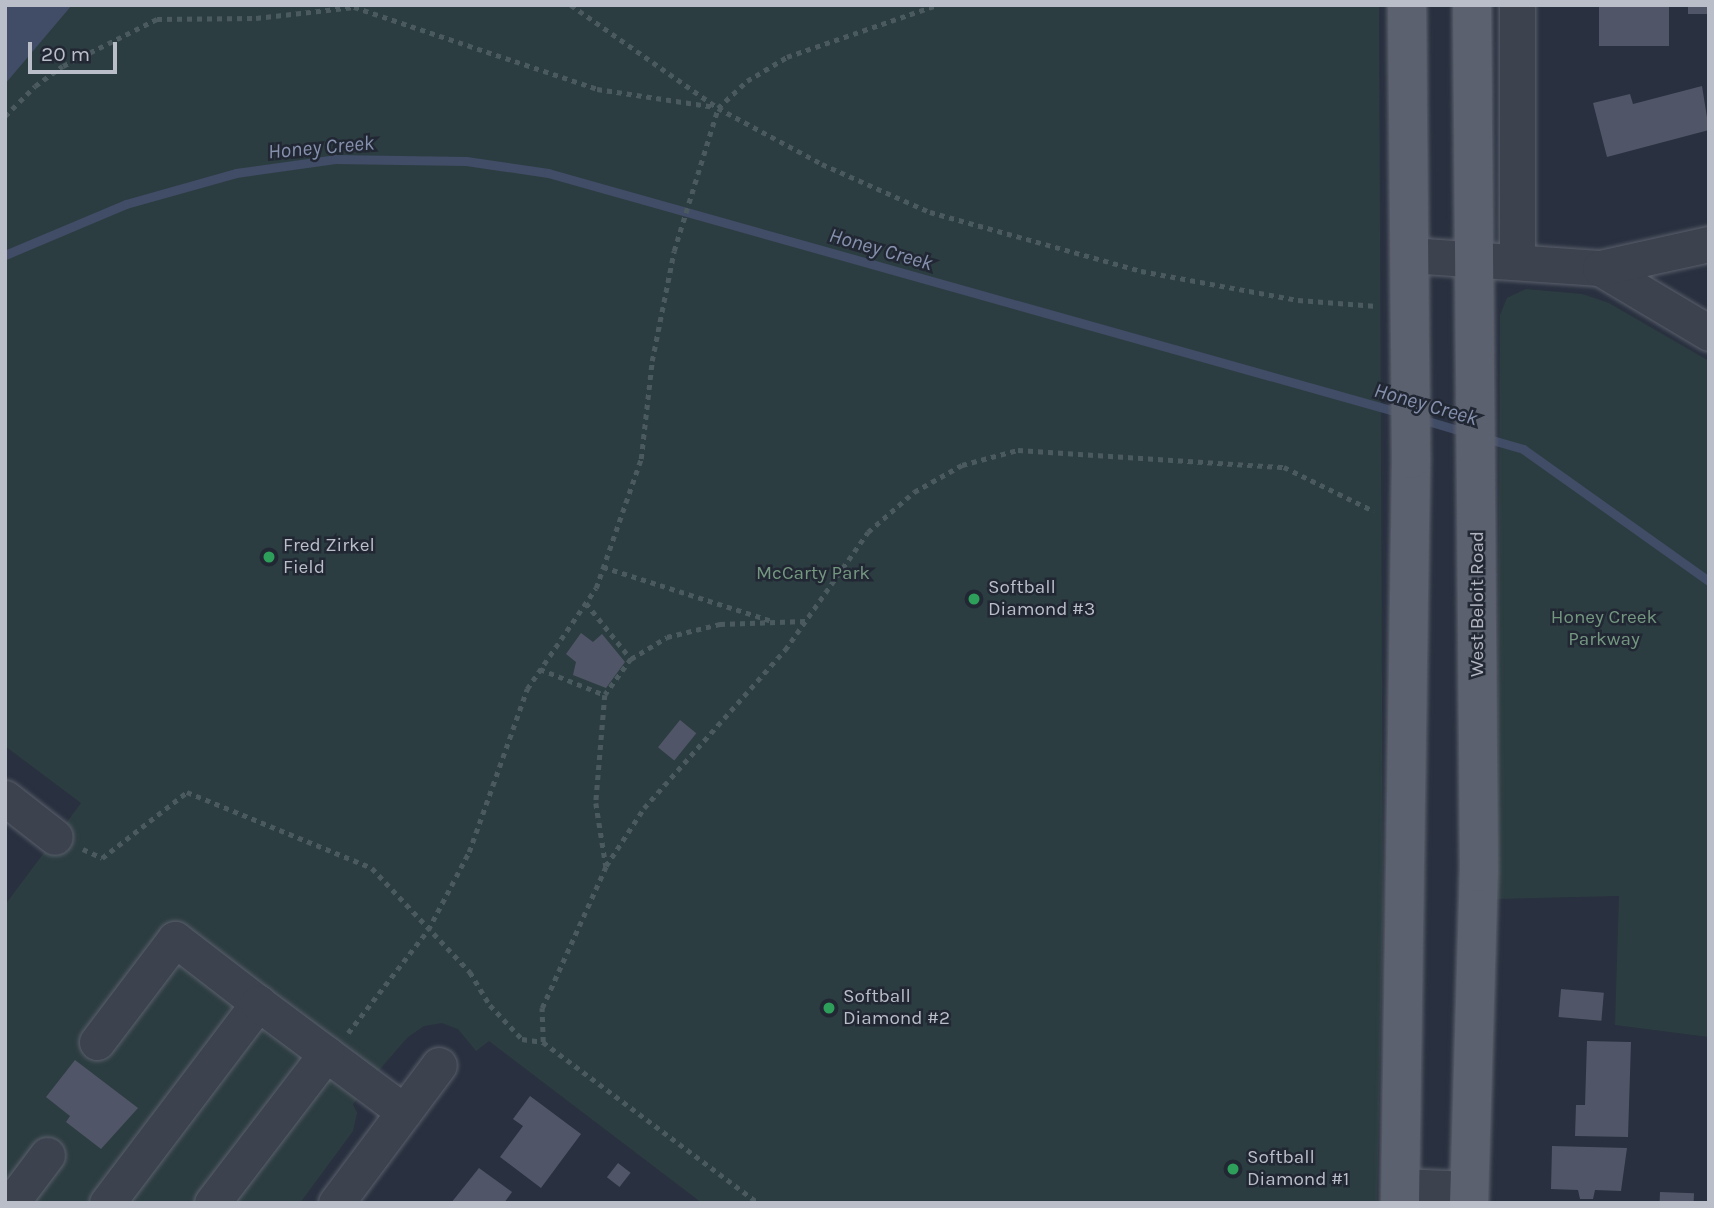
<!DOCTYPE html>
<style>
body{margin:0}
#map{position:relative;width:1714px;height:1208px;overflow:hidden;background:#29303f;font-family:Karla,sans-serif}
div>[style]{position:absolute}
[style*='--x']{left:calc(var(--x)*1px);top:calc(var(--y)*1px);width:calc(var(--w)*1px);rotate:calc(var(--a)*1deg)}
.green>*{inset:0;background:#2c3d41}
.water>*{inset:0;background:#414c66}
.stream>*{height:9px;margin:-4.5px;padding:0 4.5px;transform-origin:4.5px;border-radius:4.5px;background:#414c66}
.building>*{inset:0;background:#505667;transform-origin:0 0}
.path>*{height:4.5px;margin-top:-2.25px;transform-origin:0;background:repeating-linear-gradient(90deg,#4b5a5f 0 5px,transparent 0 10px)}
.roads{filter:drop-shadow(0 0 2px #5b606c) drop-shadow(0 0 2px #5b606c)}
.minor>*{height:35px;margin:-17.5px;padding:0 17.5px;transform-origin:17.5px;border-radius:17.5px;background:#3d424f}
.major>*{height:38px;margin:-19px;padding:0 19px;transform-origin:19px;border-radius:19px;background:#5b616e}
.dots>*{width:19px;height:19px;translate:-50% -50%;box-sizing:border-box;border:4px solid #222734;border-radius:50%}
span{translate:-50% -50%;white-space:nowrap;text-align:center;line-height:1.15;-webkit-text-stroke:5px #222734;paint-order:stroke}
.poi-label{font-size:19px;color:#babec9}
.left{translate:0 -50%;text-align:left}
.park-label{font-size:19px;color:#749780}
.street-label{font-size:19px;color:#babec9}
.water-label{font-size:21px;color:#8591ad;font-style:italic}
.frame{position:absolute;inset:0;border:7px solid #babec9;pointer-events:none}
.scale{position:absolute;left:28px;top:42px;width:89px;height:32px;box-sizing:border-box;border:4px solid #babec9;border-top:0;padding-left:9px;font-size:21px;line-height:24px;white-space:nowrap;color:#babec9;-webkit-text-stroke:5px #222734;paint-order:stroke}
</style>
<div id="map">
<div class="green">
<i style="clip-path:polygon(5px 5px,1379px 5px,1383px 909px,1377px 1203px,702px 1203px,489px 1041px,476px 1051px,458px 1029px,442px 1023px,424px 1026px,408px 1037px,386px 1062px,353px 1104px,357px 1113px,353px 1131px,300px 1203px,5px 1203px,5px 905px,81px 803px,5px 746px)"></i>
<i style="clip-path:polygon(1526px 289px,1582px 294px,1609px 303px,1709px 361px,1709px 1037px,1615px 1025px,1619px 896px,1497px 899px,1500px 315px,1507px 298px)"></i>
</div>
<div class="water">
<i style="clip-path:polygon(5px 5px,72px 5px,5px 84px)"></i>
</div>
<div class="stream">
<i style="--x:5;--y:255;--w:131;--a:-22.9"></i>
<i style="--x:126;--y:204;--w:114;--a:-15.7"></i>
<i style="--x:236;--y:173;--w:100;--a:-8"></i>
<i style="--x:335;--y:159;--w:131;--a:0.9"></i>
<i style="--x:466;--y:161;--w:83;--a:8.3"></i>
<i style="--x:548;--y:173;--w:886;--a:15.71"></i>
<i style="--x:1421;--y:419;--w:49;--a:16.6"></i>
<i style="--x:1485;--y:438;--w:40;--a:16"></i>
<i style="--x:1523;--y:449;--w:228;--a:35.4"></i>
</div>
<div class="building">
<i style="left:1599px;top:5px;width:70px;height:41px"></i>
<i style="left:1688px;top:5px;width:21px;height:9px"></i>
<i style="clip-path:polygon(1702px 86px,1709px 130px,1607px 157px,1593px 103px,1630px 94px,1633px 104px)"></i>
<i style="clip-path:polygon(581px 633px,593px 642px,602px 634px,625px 662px,606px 688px,573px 675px,576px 662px,566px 654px)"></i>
<i style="left:680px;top:720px;width:21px;height:35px;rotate:39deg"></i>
<i style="left:1561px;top:989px;width:43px;height:28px;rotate:5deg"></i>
<i style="clip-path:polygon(1587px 1041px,1631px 1042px,1628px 1137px,1575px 1136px,1576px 1105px,1585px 1105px)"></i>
<i style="clip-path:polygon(75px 1060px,138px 1108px,101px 1149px,66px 1122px,70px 1116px,46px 1097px)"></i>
<i style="clip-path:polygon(530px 1096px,581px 1134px,541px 1188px,500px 1157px,523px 1126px,513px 1119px)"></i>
<i style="clip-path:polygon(1552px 1146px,1627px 1148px,1621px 1191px,1595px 1190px,1593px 1199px,1580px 1199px,1578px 1190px,1551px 1189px)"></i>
<i style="left:618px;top:1163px;width:16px;height:18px;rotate:38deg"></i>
<i style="clip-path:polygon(479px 1168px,512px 1192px,504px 1203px,451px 1203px)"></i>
<i style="left:1660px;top:1192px;width:34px;height:11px;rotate:2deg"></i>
</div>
<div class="path">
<i style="--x:571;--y:5;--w:179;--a:35"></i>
<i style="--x:718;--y:108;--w:118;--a:28.3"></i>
<i style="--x:822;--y:164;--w:118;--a:24"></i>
<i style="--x:930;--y:212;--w:219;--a:15.6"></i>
<i style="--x:1141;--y:271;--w:160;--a:10.5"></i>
<i style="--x:1298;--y:300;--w:79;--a:4.3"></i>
<i style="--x:5;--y:116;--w:42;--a:-45"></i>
<i style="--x:35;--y:86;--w:34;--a:-36"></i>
<i style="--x:63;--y:66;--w:105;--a:-26.6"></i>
<i style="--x:157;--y:19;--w:99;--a:-0.6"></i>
<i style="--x:256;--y:18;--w:99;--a:-6.4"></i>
<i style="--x:354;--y:7;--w:256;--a:18.6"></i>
<i style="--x:597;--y:89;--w:118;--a:8.7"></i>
<i style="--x:603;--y:567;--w:177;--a:17.7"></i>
<i style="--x:586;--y:603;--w:72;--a:51.2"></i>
<i style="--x:631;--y:659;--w:44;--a:125.8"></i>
<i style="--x:631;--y:659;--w:42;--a:-31.4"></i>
<i style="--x:667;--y:637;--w:55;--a:-13.8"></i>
<i style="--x:720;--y:624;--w:86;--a:-2"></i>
<i style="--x:540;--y:669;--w:70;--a:21.8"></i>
<i style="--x:605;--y:695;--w:108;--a:94.8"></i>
<i style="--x:596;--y:803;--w:64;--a:81"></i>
<i style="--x:83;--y:849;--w:21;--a:25"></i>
<i style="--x:102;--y:858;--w:108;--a:-37.8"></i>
<i style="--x:187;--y:792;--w:200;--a:22.3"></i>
<i style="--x:372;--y:868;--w:143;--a:46.7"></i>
<i style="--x:470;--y:972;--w:39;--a:59"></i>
<i style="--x:490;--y:1005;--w:47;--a:46.7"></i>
<i style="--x:522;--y:1039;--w:21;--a:8"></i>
<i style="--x:543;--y:1042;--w:269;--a:36.8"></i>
<i style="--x:348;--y:1033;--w:130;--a:-52.2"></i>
<i style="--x:428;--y:930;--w:88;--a:-62.3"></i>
<i style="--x:469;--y:852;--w:173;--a:-70.4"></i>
<i style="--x:527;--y:689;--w:122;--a:-55.7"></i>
<i style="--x:596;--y:588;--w:137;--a:-70.8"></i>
<i style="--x:641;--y:459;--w:99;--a:-83.6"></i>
<i style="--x:652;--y:361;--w:112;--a:-78.7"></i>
<i style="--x:674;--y:251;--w:150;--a:-72.9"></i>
<i style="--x:718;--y:108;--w:40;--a:-43"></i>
<i style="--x:747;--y:81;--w:47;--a:-31"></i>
<i style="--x:787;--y:57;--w:159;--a:-19.1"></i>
<i style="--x:543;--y:1042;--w:34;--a:-92"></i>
<i style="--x:542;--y:1008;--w:156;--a:-65.7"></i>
<i style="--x:606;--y:866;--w:69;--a:-56.8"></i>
<i style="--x:644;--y:808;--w:212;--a:-48.3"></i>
<i style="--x:785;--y:650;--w:144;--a:-54.9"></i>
<i style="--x:868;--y:532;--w:61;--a:-41"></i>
<i style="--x:914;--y:492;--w:55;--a:-29.4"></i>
<i style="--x:962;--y:465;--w:58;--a:-15"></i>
<i style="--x:1018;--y:450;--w:267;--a:3.7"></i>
<i style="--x:1284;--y:467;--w:100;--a:26.1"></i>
</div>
<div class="roads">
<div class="minor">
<i style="--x:1517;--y:5;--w:257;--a:90"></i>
<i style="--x:1409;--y:255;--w:191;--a:3.9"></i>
<i style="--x:1600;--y:268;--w:127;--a:30.8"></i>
<i style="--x:1600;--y:268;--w:112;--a:-12.4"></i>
<i style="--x:5;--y:798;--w:63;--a:38"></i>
<i style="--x:97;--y:1042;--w:129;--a:-52.9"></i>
<i style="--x:175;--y:939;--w:105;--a:37.6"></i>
<i style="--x:1400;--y:1186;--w:69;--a:2.5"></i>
<i style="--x:11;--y:1203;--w:60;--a:-53.1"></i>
<i style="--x:107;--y:1203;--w:251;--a:-52.9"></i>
<i style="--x:258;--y:1003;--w:182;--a:36.7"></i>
<i style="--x:212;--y:1203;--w:188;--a:-52.6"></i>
<i style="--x:336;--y:1203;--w:172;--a:-53.3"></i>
</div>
<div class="major">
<i style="--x:1400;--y:1203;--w:744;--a:-89.15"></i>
<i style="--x:1411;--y:459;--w:454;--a:-90.5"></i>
<i style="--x:1469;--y:1203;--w:331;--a:-88.3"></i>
<i style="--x:1479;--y:872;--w:867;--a:-90.46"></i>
</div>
</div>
<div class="dots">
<i style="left:269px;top:557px;background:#2e9e5b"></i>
<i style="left:974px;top:599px;background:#2e9e5b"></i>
<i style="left:829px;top:1008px;background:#2e9e5b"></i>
<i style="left:1233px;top:1169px;background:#2e9e5b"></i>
</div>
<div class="poi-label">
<span class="left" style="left:283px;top:557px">Fred Zirkel<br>Field</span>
<span class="left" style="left:988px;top:599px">Softball<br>Diamond #3</span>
<span class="left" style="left:843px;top:1008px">Softball<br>Diamond #2</span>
<span class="left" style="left:1247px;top:1169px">Softball<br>Diamond #1</span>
</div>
<div class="park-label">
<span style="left:813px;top:574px">McCarty Park</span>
<span style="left:1604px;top:629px">Honey Creek<br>Parkway</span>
</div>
<div class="street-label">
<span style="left:1478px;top:604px;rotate:-90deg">West Beloit Road</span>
</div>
<div class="water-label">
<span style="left:321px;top:147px;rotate:-5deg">Honey Creek</span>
<span style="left:881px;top:249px;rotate:16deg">Honey Creek</span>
<span style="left:1426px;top:404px;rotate:16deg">Honey Creek</span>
</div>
<div class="frame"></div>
<div class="scale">20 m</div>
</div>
